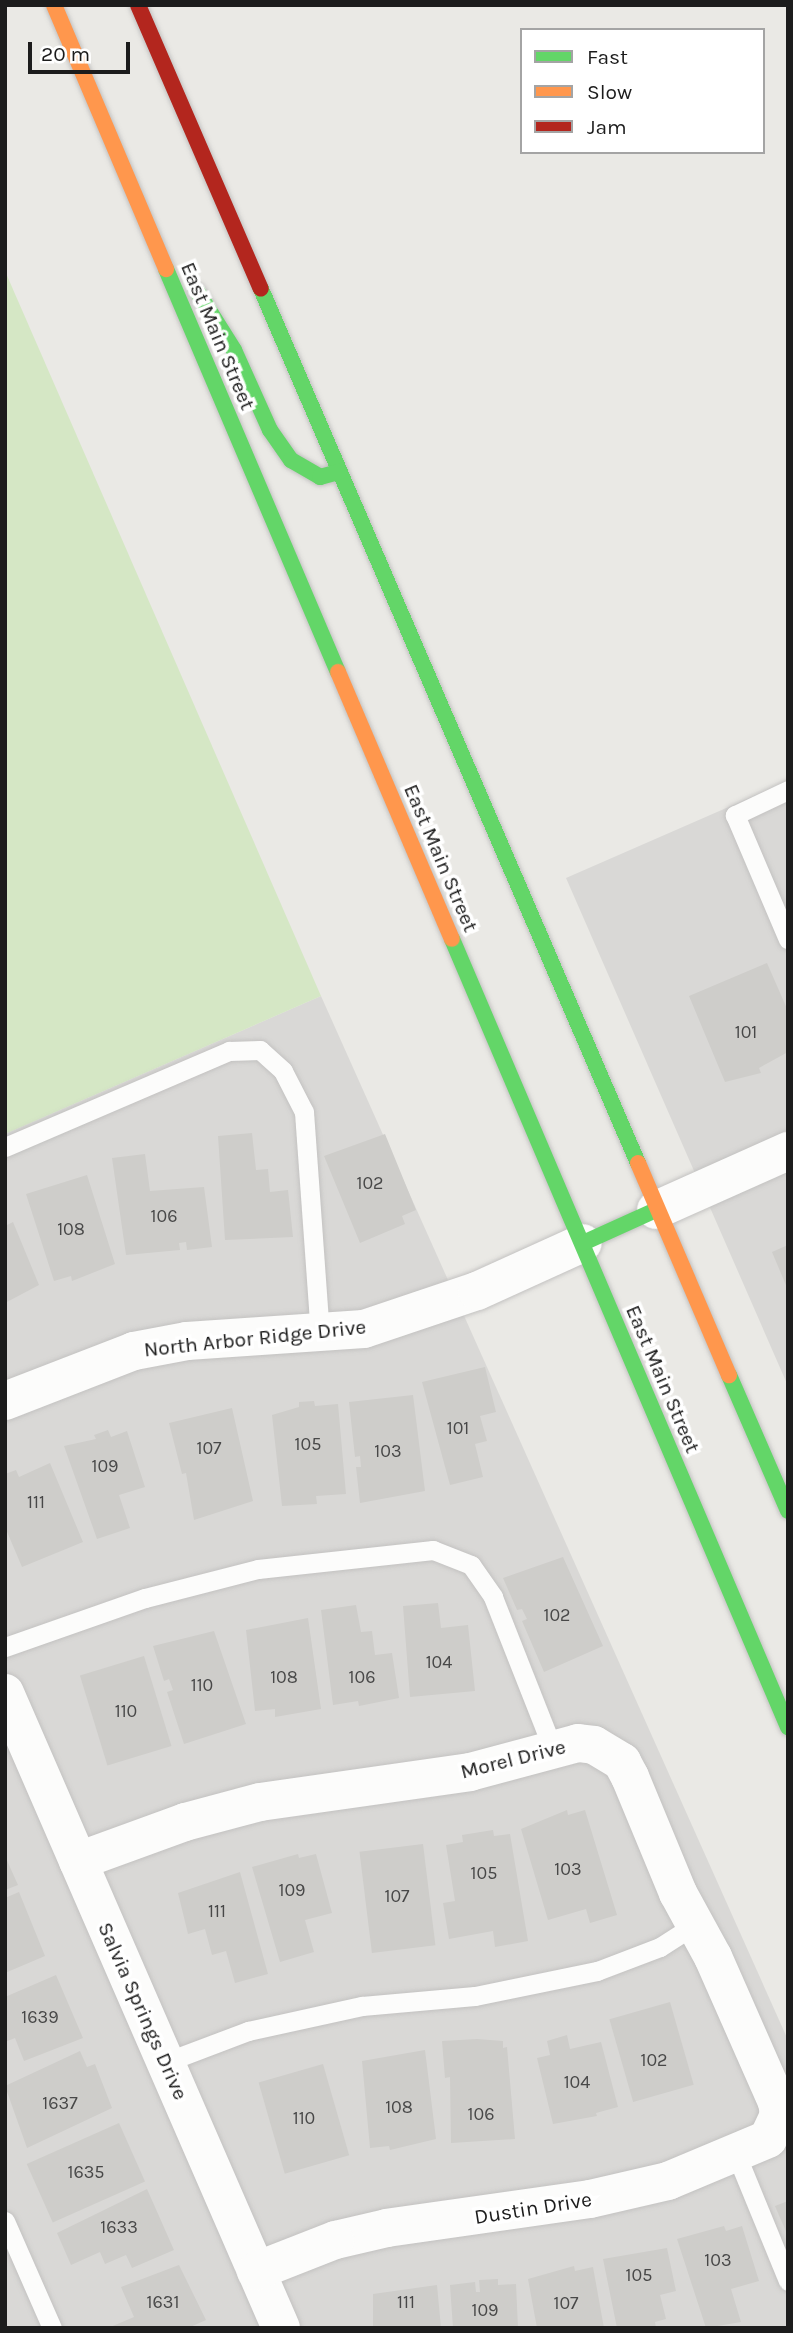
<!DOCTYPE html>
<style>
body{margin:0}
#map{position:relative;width:793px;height:2333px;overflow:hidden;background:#eae9e5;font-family:Karla,sans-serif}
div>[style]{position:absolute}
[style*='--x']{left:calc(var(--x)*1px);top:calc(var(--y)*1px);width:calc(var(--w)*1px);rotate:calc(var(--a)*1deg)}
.residential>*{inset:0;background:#d9d8d6}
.grass>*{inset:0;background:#d5e7c5}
.building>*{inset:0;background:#cecdca;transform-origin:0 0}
.roads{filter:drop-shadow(0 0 2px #c3c2c1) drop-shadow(0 0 2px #c3c2c1)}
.lane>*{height:19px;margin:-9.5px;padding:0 9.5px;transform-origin:9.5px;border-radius:9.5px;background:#fcfcfb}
.street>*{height:38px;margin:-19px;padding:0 19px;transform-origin:19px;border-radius:19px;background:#fcfcfb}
.fast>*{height:16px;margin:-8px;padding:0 8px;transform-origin:8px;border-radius:8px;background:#63d668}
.slow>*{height:16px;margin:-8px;padding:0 8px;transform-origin:8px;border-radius:8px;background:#ff974d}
.jam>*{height:16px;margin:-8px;padding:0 8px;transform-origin:8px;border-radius:8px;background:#b3261e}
span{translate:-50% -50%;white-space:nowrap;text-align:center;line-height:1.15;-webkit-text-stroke:7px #fff;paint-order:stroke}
.number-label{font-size:18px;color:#484848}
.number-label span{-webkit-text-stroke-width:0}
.street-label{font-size:21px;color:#1c1c1c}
.frame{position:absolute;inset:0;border:7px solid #1c1c1c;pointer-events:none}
.legend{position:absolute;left:520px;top:28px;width:245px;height:126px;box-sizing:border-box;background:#fff;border:2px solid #a4a4a4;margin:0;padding:9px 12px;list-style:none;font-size:21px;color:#1c1c1c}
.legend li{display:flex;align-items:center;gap:14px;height:35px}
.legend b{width:35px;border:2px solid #a4a4a4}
.scale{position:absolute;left:28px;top:42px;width:102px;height:32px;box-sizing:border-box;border:4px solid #1c1c1c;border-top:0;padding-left:9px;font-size:21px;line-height:24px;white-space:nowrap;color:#1c1c1c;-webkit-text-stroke:5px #fff;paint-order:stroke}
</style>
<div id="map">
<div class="residential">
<i style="clip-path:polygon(788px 781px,788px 1386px,566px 878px)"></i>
<i style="clip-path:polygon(321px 996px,788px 2040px,788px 2328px,5px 2328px,5px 1134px)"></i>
</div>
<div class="grass">
<i style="clip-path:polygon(5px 271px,321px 996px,5px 1134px)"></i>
</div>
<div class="building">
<i style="clip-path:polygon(767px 963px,788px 1011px,788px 1052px,759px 1068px,761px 1073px,725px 1082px,689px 996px)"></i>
<i style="clip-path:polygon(252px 1133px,256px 1170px,268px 1169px,270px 1192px,288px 1190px,293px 1237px,225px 1240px,218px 1136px)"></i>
<i style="clip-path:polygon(385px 1134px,416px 1210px,402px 1216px,405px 1224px,360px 1243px,324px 1156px)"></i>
<i style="clip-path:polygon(145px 1154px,150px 1191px,204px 1187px,212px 1247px,187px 1250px,186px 1242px,179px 1243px,180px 1250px,126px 1255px,112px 1158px)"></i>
<i style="clip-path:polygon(87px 1175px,115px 1264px,72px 1281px,71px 1276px,54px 1281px,26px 1194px)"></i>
<i style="clip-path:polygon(13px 1222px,39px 1285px,5px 1303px,5px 1226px)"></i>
<i style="clip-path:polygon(788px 1245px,788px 1290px,772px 1252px)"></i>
<i style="clip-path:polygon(485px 1367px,496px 1412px,480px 1416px,487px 1441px,475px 1444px,483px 1477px,450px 1485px,422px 1382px)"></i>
<i style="clip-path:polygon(413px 1395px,425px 1491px,360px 1503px,356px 1467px,361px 1467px,360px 1456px,355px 1457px,349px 1402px)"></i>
<i style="clip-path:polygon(314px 1401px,315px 1406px,338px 1404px,346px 1494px,316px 1496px,317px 1504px,282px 1506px,272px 1415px,299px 1407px,299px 1402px)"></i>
<i style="clip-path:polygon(232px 1408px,253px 1501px,194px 1520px,186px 1473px,182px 1474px,169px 1423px)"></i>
<i style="clip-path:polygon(108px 1430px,111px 1437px,127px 1431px,145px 1487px,119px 1495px,130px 1528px,97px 1539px,64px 1446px,96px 1439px,94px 1435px)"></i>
<i style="clip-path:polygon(50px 1463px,83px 1542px,22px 1567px,5px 1527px,5px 1474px,16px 1470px,19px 1477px)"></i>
<i style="clip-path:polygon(563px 1557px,603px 1646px,544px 1672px,522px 1621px,527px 1619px,522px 1609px,517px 1610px,503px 1578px)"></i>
<i style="clip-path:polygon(438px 1603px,441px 1628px,468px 1625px,475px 1691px,410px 1697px,403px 1606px)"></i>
<i style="clip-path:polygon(356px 1605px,361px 1632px,372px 1631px,375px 1655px,392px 1653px,399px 1698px,359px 1706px,358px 1701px,333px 1705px,321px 1610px)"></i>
<i style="clip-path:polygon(308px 1618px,321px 1709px,275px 1717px,275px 1709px,255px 1711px,246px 1630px)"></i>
<i style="clip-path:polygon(214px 1631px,246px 1724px,184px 1744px,167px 1692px,173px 1690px,169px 1679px,164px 1681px,153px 1646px)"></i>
<i style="left:144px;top:1656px;width:94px;height:67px;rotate:73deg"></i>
<i style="clip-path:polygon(567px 1810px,568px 1815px,585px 1810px,617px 1915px,590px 1923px,586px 1909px,548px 1920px,521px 1829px)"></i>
<i style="clip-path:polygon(493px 1830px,494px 1836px,510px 1834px,528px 1941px,495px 1947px,493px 1931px,449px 1939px,443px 1903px,455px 1901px,446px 1845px,463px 1842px,462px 1835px)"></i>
<i style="left:423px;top:1844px;width:102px;height:64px;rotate:83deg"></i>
<i style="clip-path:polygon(298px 1854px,299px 1858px,316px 1854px,332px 1913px,305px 1920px,314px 1952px,280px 1962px,252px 1867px)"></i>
<i style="clip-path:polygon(5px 1856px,18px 1885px,5px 1890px)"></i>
<i style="clip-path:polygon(240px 1872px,268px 1974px,235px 1983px,226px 1951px,212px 1955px,205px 1929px,188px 1934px,178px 1893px)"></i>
<i style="clip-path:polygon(19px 1892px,45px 1956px,5px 1973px,5px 1898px)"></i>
<i style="clip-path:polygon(56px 1975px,83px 2038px,24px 2061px,15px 2038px,5px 2042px,5px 1997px)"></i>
<i style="left:670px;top:2002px;width:86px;height:63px;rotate:74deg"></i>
<i style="clip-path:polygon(567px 2035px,570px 2049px,601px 2042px,618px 2107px,596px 2113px,597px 2116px,553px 2124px,537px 2058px,550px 2055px,547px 2041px)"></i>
<i style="clip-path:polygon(477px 2039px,503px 2041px,503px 2048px,507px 2047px,515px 2139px,451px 2143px,450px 2077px,445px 2078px,442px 2041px)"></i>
<i style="clip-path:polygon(425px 2050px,436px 2139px,390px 2150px,389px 2146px,370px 2148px,362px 2061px)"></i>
<i style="clip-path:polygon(80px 2051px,87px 2067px,95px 2064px,112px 2108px,27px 2148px,5px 2086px)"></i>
<i style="left:323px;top:2064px;width:95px;height:67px;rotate:74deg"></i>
<i style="left:119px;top:2123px;width:64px;height:101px;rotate:66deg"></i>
<i style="clip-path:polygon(147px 2189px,174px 2250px,132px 2268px,126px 2255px,105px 2264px,100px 2252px,71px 2265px,57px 2233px)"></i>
<i style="clip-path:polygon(788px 2201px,788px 2236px,775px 2206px)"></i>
<i style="clip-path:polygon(724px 2226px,726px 2231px,742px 2226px,759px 2281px,731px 2289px,741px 2322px,706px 2328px,677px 2239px)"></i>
<i style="clip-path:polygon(667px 2248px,676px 2291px,660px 2295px,666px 2319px,655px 2322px,656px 2328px,617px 2328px,603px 2259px)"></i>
<i style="clip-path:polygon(179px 2265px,206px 2320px,188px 2328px,108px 2328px,134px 2317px,121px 2287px)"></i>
<i style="clip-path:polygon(574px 2266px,575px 2271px,593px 2267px,604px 2328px,537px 2328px,528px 2279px)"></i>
<i style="clip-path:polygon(498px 2279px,498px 2285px,516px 2284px,518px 2328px,453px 2328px,450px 2285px,475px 2282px,476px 2292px,480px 2292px,479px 2280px)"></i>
<i style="clip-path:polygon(437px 2285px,441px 2328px,373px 2328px,373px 2294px)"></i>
</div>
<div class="roads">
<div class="lane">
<i style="--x:788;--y:790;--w:59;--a:154.7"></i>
<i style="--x:735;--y:815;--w:135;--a:66.9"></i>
<i style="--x:5;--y:1147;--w:244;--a:-23.2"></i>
<i style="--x:229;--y:1051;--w:31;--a:-2"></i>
<i style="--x:260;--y:1050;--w:31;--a:42"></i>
<i style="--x:283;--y:1071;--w:46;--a:62.9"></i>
<i style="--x:304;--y:1112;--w:222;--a:85.9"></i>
<i style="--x:5;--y:1647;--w:148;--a:-19.3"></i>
<i style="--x:145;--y:1598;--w:117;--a:-14.4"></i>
<i style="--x:258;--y:1569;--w:176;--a:-6.2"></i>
<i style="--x:433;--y:1550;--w:41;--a:21.5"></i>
<i style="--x:471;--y:1565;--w:39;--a:55"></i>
<i style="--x:493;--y:1597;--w:163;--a:68.5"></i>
<i style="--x:166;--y:2062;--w:88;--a:-20.7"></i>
<i style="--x:248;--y:2031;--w:117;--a:-12.4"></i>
<i style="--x:362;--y:2006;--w:113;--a:-5.1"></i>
<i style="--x:475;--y:1996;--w:125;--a:-11.6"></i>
<i style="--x:597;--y:1971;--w:67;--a:-20.9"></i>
<i style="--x:660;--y:1947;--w:43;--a:-32.6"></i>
<i style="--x:736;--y:2154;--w:137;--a:67.7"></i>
<i style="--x:5;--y:2221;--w:117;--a:66.3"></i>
</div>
<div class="street">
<i style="--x:656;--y:1210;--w:145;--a:-24.1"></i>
<i style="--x:5;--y:1401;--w:138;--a:-21.2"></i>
<i style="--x:134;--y:1351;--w:54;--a:-10.7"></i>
<i style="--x:187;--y:1341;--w:177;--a:-3.9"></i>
<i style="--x:364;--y:1329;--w:119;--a:-18.6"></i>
<i style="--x:477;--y:1291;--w:116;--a:-24.4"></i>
<i style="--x:5;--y:1693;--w:692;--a:66.51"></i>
<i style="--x:78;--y:1861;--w:114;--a:-20"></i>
<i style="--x:185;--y:1822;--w:78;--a:-14.9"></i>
<i style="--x:260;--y:1802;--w:212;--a:-8.1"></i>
<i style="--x:470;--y:1772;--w:112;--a:-15"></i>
<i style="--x:578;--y:1743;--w:16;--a:7"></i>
<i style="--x:594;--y:1745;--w:33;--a:31"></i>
<i style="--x:622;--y:1762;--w:17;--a:62"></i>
<i style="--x:630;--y:1777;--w:126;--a:67.5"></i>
<i style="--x:678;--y:1893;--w:73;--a:61.3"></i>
<i style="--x:713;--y:1957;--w:158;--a:66.2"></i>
<i style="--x:777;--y:2102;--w:13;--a:81"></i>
<i style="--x:779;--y:2115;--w:26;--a:115"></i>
<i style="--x:768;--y:2139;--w:108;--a:157.2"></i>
<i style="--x:668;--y:2181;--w:80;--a:167"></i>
<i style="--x:590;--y:2199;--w:205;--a:171.9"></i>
<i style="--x:387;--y:2228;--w:53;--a:167"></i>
<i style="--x:335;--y:2240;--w:85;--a:158.6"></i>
</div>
<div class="fast">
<i style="--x:166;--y:269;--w:438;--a:66.9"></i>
<i style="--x:261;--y:289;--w:952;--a:66.67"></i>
<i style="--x:197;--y:291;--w:70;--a:57.9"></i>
<i style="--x:234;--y:350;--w:88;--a:65.8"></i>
<i style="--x:270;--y:430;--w:37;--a:55"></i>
<i style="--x:291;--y:460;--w:34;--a:30"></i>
<i style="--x:320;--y:477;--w:20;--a:-15"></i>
<i style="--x:452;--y:939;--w:857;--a:66.91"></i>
<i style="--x:583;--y:1243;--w:80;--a:-24.3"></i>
<i style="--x:729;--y:1375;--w:148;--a:66.5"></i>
</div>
<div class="slow">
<i style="--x:54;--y:5;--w:287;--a:67"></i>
<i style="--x:338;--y:672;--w:290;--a:66.9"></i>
<i style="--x:638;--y:1163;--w:231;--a:66.8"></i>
</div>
<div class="jam">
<i style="--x:138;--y:5;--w:309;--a:66.6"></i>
</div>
</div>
<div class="number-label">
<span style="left:746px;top:1032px">101</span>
<span style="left:370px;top:1183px">102</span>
<span style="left:164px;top:1216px">106</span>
<span style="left:71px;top:1229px">108</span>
<span style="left:458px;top:1428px">101</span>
<span style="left:308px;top:1444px">105</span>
<span style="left:209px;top:1448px">107</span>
<span style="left:388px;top:1451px">103</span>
<span style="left:105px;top:1466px">109</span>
<span style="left:36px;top:1502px">111</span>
<span style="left:557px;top:1615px">102</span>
<span style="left:439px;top:1662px">104</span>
<span style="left:284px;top:1677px">108</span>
<span style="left:362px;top:1677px">106</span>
<span style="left:202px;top:1685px">110</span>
<span style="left:126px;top:1711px">110</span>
<span style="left:568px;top:1869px">103</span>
<span style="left:484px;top:1873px">105</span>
<span style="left:292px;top:1890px">109</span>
<span style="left:397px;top:1896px">107</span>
<span style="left:217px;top:1911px">111</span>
<span style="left:40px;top:2017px">1639</span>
<span style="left:654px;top:2060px">102</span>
<span style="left:577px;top:2082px">104</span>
<span style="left:60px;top:2103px">1637</span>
<span style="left:399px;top:2107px">108</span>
<span style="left:481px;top:2114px">106</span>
<span style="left:304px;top:2118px">110</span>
<span style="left:86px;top:2172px">1635</span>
<span style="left:119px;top:2227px">1633</span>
<span style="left:718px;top:2260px">103</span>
<span style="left:639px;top:2275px">105</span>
<span style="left:163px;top:2302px">1631</span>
<span style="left:406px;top:2302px">111</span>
<span style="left:566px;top:2303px">107</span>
<span style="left:485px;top:2310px">109</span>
</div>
<div class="street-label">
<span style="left:218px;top:336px;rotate:67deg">East Main Street</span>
<span style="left:441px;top:858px;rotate:67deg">East Main Street</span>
<span style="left:255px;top:1338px;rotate:-6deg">North Arbor Ridge Drive</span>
<span style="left:663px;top:1379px;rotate:67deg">East Main Street</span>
<span style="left:513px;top:1759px;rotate:-14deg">Morel Drive</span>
<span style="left:143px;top:2011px;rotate:66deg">Salvia Springs Drive</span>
<span style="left:533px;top:2208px;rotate:-9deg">Dustin Drive</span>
</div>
<div class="frame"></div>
<ul class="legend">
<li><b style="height:9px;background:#63d668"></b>Fast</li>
<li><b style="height:9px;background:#ff974d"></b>Slow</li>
<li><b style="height:9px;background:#b3261e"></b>Jam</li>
</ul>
<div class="scale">20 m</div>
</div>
